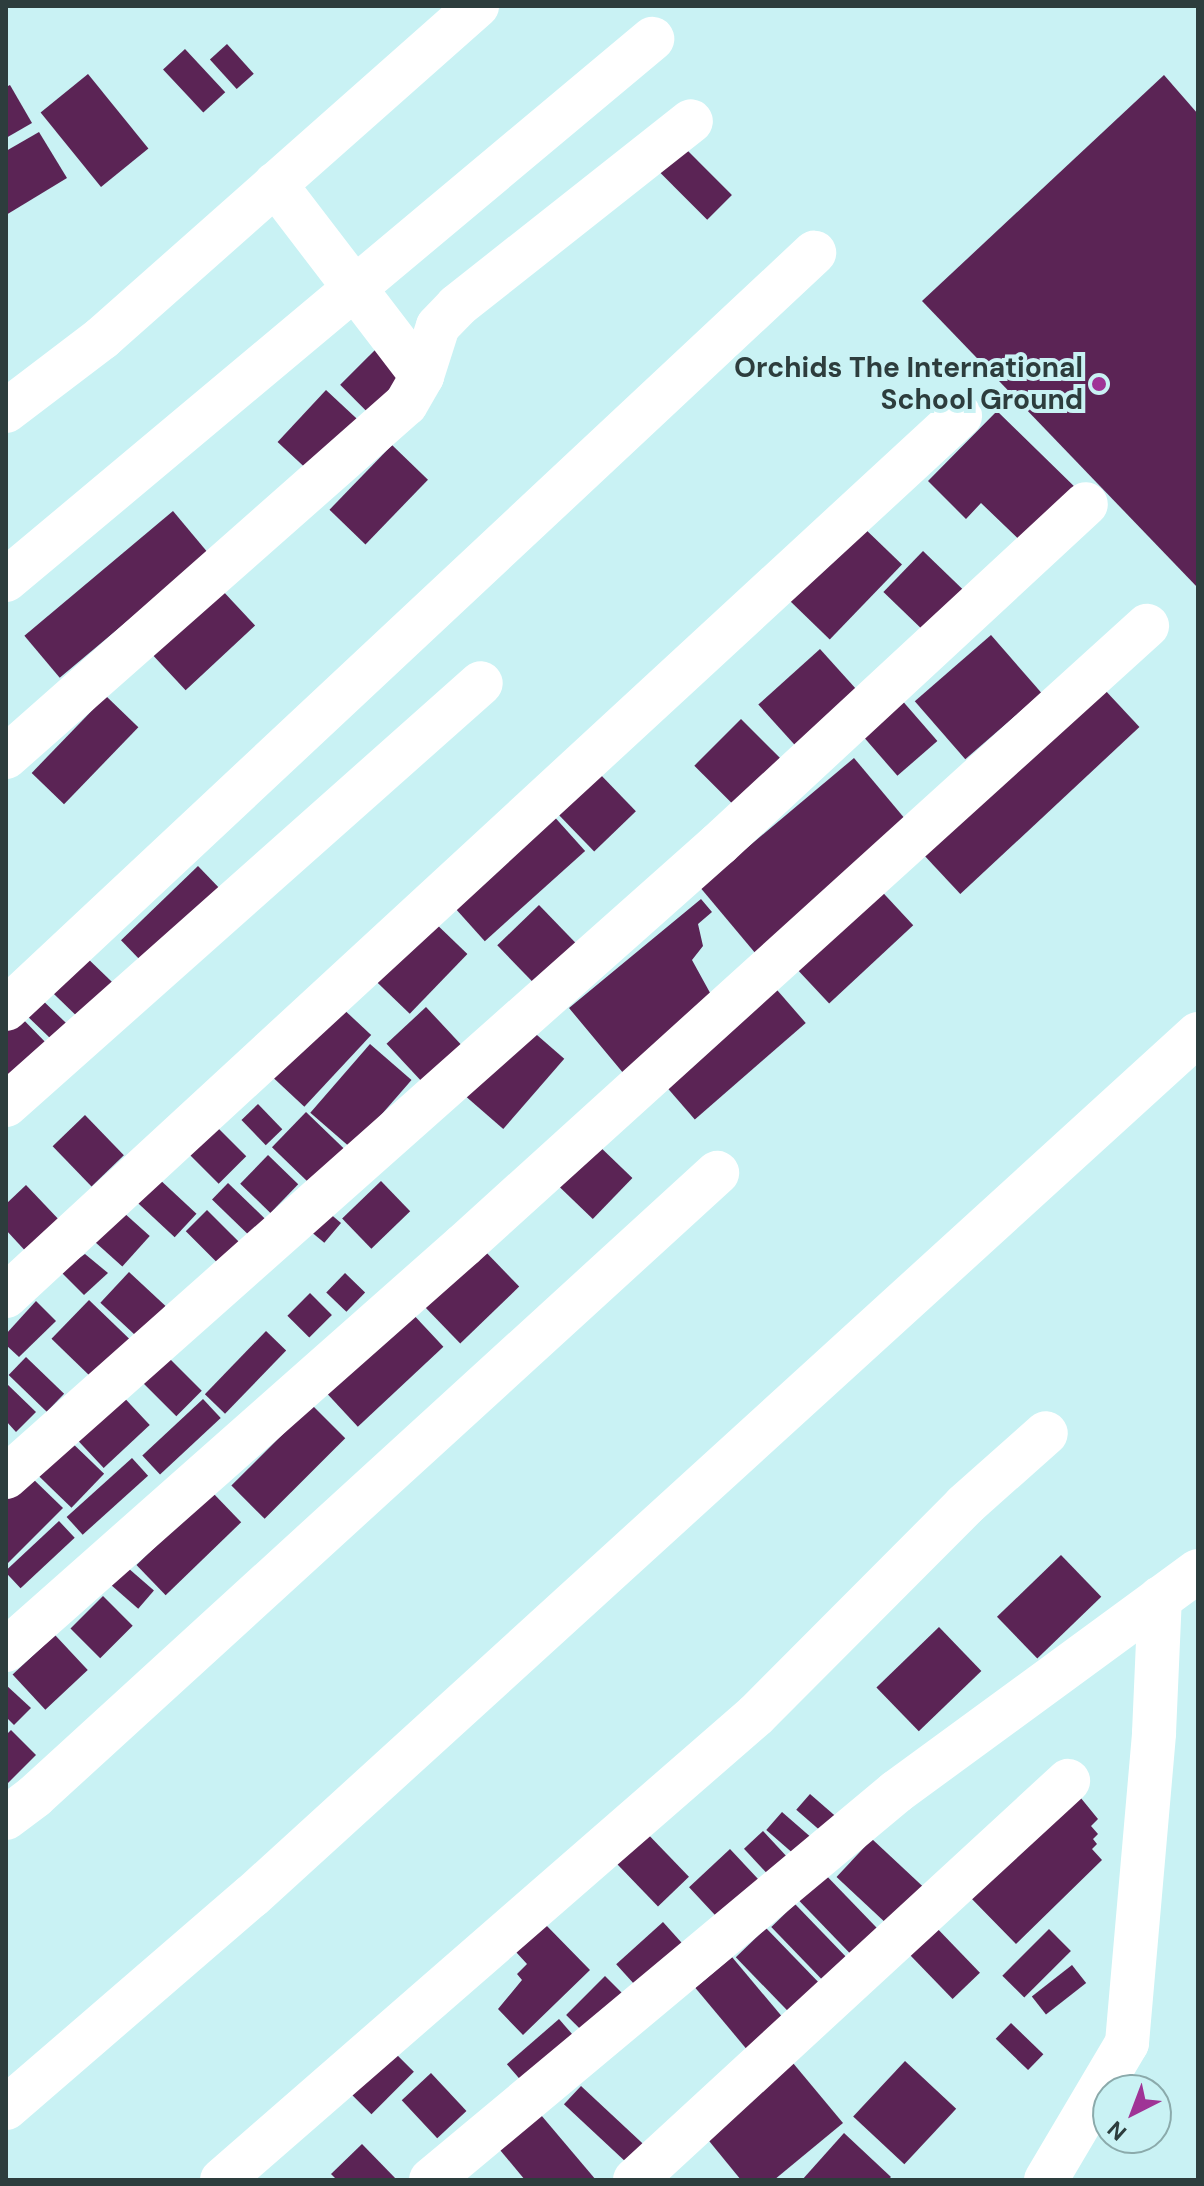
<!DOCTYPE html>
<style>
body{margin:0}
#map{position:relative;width:1204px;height:2186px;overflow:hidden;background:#c9f2f4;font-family:"DM Sans",sans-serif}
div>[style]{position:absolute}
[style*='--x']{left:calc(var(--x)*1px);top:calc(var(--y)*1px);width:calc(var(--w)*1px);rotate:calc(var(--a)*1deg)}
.building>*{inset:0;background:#5b2455;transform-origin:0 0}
.minor>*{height:44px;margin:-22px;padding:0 22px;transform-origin:22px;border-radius:22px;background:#fff}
.dots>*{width:22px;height:22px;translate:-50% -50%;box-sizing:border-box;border:4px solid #c9f2f4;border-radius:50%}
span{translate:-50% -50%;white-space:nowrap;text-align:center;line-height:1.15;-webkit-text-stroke:8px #c9f2f4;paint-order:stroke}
.poi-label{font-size:28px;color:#2d3d3d;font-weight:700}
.right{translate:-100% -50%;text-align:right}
.frame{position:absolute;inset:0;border:8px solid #2d3d3d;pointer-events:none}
.north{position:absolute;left:1092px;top:2074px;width:80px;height:80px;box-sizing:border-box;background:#c9f2f4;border:2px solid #8baaab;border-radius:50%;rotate:222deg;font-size:22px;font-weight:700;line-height:32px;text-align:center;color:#2d3d3d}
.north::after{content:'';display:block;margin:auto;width:28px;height:36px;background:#9f3496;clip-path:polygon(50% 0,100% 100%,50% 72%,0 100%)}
</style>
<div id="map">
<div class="building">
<i style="left:227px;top:44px;width:40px;height:23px;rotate:48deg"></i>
<i style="left:185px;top:49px;width:59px;height:30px;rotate:47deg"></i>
<i style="left:88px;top:74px;width:96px;height:61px;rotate:51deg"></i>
<i style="clip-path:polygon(1164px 75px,1198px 114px,1198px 588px,922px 301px)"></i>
<i style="clip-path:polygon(10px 85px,32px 123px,6px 138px,6px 87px)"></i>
<i style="clip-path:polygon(39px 132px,67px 178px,6px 215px,6px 151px)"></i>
<i style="left:681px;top:144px;width:72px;height:35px;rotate:45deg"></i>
<i style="left:384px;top:341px;width:44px;height:62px;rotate:45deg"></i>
<i style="left:326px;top:390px;width:47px;height:71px;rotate:43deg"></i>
<i style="clip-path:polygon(997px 411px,1081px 493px,1027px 547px,981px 503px,966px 519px,928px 481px)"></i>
<i style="left:392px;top:445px;width:50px;height:90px;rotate:44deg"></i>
<i style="left:173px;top:511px;width:55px;height:194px;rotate:50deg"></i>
<i style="left:861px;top:525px;width:57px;height:104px;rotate:44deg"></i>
<i style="left:923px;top:551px;width:58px;height:57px;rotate:44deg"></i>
<i style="left:221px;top:589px;width:50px;height:95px;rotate:47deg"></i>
<i style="left:991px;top:635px;width:77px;height:101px;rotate:49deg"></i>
<i style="left:820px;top:649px;width:62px;height:83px;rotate:48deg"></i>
<i style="left:1104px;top:689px;width:52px;height:245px;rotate:47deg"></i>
<i style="left:106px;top:696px;width:45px;height:107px;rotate:44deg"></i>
<i style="left:900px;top:698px;width:57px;height:53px;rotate:49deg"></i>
<i style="left:741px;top:719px;width:62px;height:66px;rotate:45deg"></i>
<i style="left:854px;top:758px;width:90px;height:201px;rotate:50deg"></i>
<i style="left:597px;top:771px;width:56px;height:58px;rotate:46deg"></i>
<i style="left:551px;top:813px;width:51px;height:135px;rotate:48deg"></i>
<i style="left:198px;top:866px;width:43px;height:107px;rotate:46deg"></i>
<i style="left:873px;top:882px;width:59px;height:115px;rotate:47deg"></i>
<i style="clip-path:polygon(701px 899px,712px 912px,698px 924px,703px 946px,692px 960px,714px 1000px,624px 1074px,569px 1008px)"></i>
<i style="left:539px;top:905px;width:65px;height:58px;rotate:46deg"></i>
<i style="left:430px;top:918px;width:52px;height:83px;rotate:44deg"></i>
<i style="left:82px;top:953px;width:49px;height:49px;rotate:44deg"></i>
<i style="left:771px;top:983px;width:53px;height:147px;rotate:49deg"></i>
<i style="left:35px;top:993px;width:45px;height:22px;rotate:44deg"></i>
<i style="left:339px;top:1005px;width:44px;height:98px;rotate:43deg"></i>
<i style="left:426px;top:1007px;width:54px;height:54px;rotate:47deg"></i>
<i style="clip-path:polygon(15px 1011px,52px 1049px,6px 1078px,6px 1019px)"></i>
<i style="left:522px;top:1022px;width:56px;height:93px;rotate:41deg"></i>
<i style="left:370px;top:1044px;width:55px;height:91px;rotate:41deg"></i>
<i style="left:258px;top:1104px;width:35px;height:23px;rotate:46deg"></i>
<i style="left:306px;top:1112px;width:53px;height:49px;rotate:44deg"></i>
<i style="left:85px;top:1115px;width:56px;height:45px;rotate:46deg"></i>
<i style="left:213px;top:1123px;width:47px;height:39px;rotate:45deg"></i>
<i style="left:595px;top:1142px;width:52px;height:57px;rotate:44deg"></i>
<i style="left:268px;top:1155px;width:42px;height:40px;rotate:44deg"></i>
<i style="left:157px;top:1177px;width:54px;height:32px;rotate:43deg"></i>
<i style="left:381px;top:1181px;width:42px;height:54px;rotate:46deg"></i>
<i style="left:228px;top:1183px;width:55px;height:23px;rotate:44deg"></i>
<i style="clip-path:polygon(26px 1185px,63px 1224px,30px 1256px,6px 1230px,6px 1204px)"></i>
<i style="left:207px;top:1210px;width:51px;height:30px;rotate:45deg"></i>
<i style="left:123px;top:1212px;width:36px;height:41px;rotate:42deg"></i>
<i style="left:328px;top:1212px;width:17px;height:26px;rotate:40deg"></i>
<i style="left:481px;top:1247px;width:55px;height:82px;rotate:46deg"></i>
<i style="clip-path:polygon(85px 1254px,108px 1273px,84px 1295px,60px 1271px)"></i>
<i style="left:129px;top:1272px;width:50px;height:42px;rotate:43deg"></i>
<i style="left:345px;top:1273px;width:28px;height:27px;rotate:44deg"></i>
<i style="left:310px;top:1293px;width:31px;height:32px;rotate:45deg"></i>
<i style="left:89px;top:1300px;width:57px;height:54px;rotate:44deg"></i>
<i style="clip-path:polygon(36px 1301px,56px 1321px,19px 1357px,6px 1345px,6px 1334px)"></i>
<i style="left:410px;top:1311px;width:49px;height:117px;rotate:47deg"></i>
<i style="left:266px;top:1331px;width:28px;height:88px;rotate:44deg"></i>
<i style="left:165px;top:1354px;width:52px;height:36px;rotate:45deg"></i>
<i style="left:26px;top:1357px;width:53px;height:25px;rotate:44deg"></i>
<i style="clip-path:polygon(6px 1383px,36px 1412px,16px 1432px,6px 1421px)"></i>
<i style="left:117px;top:1390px;width:48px;height:63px;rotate:47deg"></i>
<i style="left:203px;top:1399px;width:26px;height:83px;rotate:47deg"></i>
<i style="left:312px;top:1405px;width:47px;height:114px;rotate:45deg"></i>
<i style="left:66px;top:1437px;width:53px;height:47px;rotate:44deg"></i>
<i style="left:132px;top:1458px;width:24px;height:88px;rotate:48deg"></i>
<i style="clip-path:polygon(30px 1476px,63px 1508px,6px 1565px,6px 1500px)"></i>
<i style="left:212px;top:1492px;width:42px;height:105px;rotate:46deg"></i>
<i style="left:59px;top:1521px;width:23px;height:74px;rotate:47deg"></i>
<i style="left:1061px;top:1555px;width:58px;height:89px;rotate:46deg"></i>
<i style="left:120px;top:1561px;width:45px;height:24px;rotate:41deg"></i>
<i style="left:103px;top:1596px;width:42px;height:46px;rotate:45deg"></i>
<i style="left:939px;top:1627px;width:61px;height:87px;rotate:46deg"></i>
<i style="left:55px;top:1635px;width:48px;height:58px;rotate:47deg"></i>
<i style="clip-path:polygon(6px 1685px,31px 1708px,14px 1725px,6px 1717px)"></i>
<i style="clip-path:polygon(11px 1730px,36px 1755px,6px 1785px,6px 1735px)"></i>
<i style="clip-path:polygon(1076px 1792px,1098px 1819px,1091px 1826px,1098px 1834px,1093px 1839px,1097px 1844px,1092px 1849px,1102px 1860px,1016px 1944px,969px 1896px)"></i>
<i style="left:810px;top:1794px;width:37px;height:21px;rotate:41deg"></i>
<i style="left:782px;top:1812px;width:43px;height:24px;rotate:41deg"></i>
<i style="left:641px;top:1827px;width:69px;height:43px;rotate:46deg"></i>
<i style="left:763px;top:1831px;width:44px;height:26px;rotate:47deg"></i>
<i style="left:872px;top:1839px;width:74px;height:52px;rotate:43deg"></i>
<i style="left:730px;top:1849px;width:48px;height:56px;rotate:47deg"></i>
<i style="left:820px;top:1869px;width:83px;height:37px;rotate:46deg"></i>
<i style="left:795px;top:1904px;width:82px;height:33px;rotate:46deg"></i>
<i style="left:663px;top:1922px;width:45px;height:63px;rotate:48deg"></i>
<i style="left:932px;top:1923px;width:69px;height:38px;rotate:46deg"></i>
<i style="clip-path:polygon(545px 1924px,590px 1970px,523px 2035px,498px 2009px,522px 1980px,517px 1974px,527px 1964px,516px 1952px)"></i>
<i style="left:766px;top:1928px;width:86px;height:42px;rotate:46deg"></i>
<i style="left:1049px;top:1929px;width:31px;height:66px;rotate:45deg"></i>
<i style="left:732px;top:1957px;width:81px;height:48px;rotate:50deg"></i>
<i style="left:1072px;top:1965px;width:23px;height:51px;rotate:52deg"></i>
<i style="left:605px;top:1976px;width:35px;height:55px;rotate:45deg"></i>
<i style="left:559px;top:2019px;width:33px;height:69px;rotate:49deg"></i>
<i style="left:1011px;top:2023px;width:45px;height:22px;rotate:44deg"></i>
<i style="left:387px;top:2045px;width:38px;height:60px;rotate:45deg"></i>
<i style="left:905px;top:2061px;width:70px;height:76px;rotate:43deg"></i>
<i style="clip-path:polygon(793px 2063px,843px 2123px,774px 2180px,741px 2180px,705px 2136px)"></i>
<i style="left:431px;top:2073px;width:52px;height:40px;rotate:47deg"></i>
<i style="left:581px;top:2086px;width:88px;height:25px;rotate:43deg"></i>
<i style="clip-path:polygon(541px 2115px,596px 2180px,525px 2180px,500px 2150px)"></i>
<i style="clip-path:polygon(844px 2133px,891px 2177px,888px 2180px,802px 2180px)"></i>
<i style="clip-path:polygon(362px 2144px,397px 2180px,337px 2180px,331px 2174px)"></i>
</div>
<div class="minor">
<i style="--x:275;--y:184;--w:242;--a:52.6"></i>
<i style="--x:6;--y:411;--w:121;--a:-37.2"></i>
<i style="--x:102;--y:338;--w:501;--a:-41.52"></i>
<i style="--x:6;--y:580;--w:843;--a:-39.94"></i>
<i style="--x:6;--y:757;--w:533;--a:-41.43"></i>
<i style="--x:406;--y:404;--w:32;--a:-60"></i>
<i style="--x:422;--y:376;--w:52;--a:-72.3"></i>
<i style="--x:438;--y:326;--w:28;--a:-46"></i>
<i style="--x:457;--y:306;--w:298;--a:-38.3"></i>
<i style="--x:6;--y:1009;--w:1107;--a:-43.1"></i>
<i style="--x:6;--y:1105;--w:635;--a:-41.62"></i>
<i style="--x:6;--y:1296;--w:1298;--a:-42.69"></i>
<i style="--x:6;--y:1477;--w:953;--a:-41.6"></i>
<i style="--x:719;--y:844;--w:500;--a:-42.81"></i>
<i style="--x:6;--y:1650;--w:611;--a:-41.49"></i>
<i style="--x:464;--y:1245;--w:922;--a:-42.19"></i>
<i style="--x:6;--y:1818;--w:36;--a:-37"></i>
<i style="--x:35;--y:1796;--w:924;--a:-42.41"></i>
<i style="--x:6;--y:2108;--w:325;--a:-40.8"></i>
<i style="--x:252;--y:1896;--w:1280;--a:-42.34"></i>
<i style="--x:222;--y:2180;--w:708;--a:-41.05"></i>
<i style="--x:756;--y:1715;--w:296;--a:-45.1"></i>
<i style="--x:965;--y:1505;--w:108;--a:-41.6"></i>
<i style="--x:431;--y:2180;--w:606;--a:-39.84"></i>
<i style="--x:896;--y:1792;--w:374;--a:-36.2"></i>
<i style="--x:635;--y:2180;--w:589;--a:-42.66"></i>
<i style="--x:1046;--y:2180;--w:159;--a:-59.4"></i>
<i style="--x:1127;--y:2043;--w:311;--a:-85"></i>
<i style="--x:1154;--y:1733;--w:135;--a:-87.5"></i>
</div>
<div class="dots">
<i style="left:1099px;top:384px;background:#9f3496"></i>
</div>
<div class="poi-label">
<span class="right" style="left:1083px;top:384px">Orchids The International<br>School Ground</span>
</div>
<div class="frame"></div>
<div class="north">N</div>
</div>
